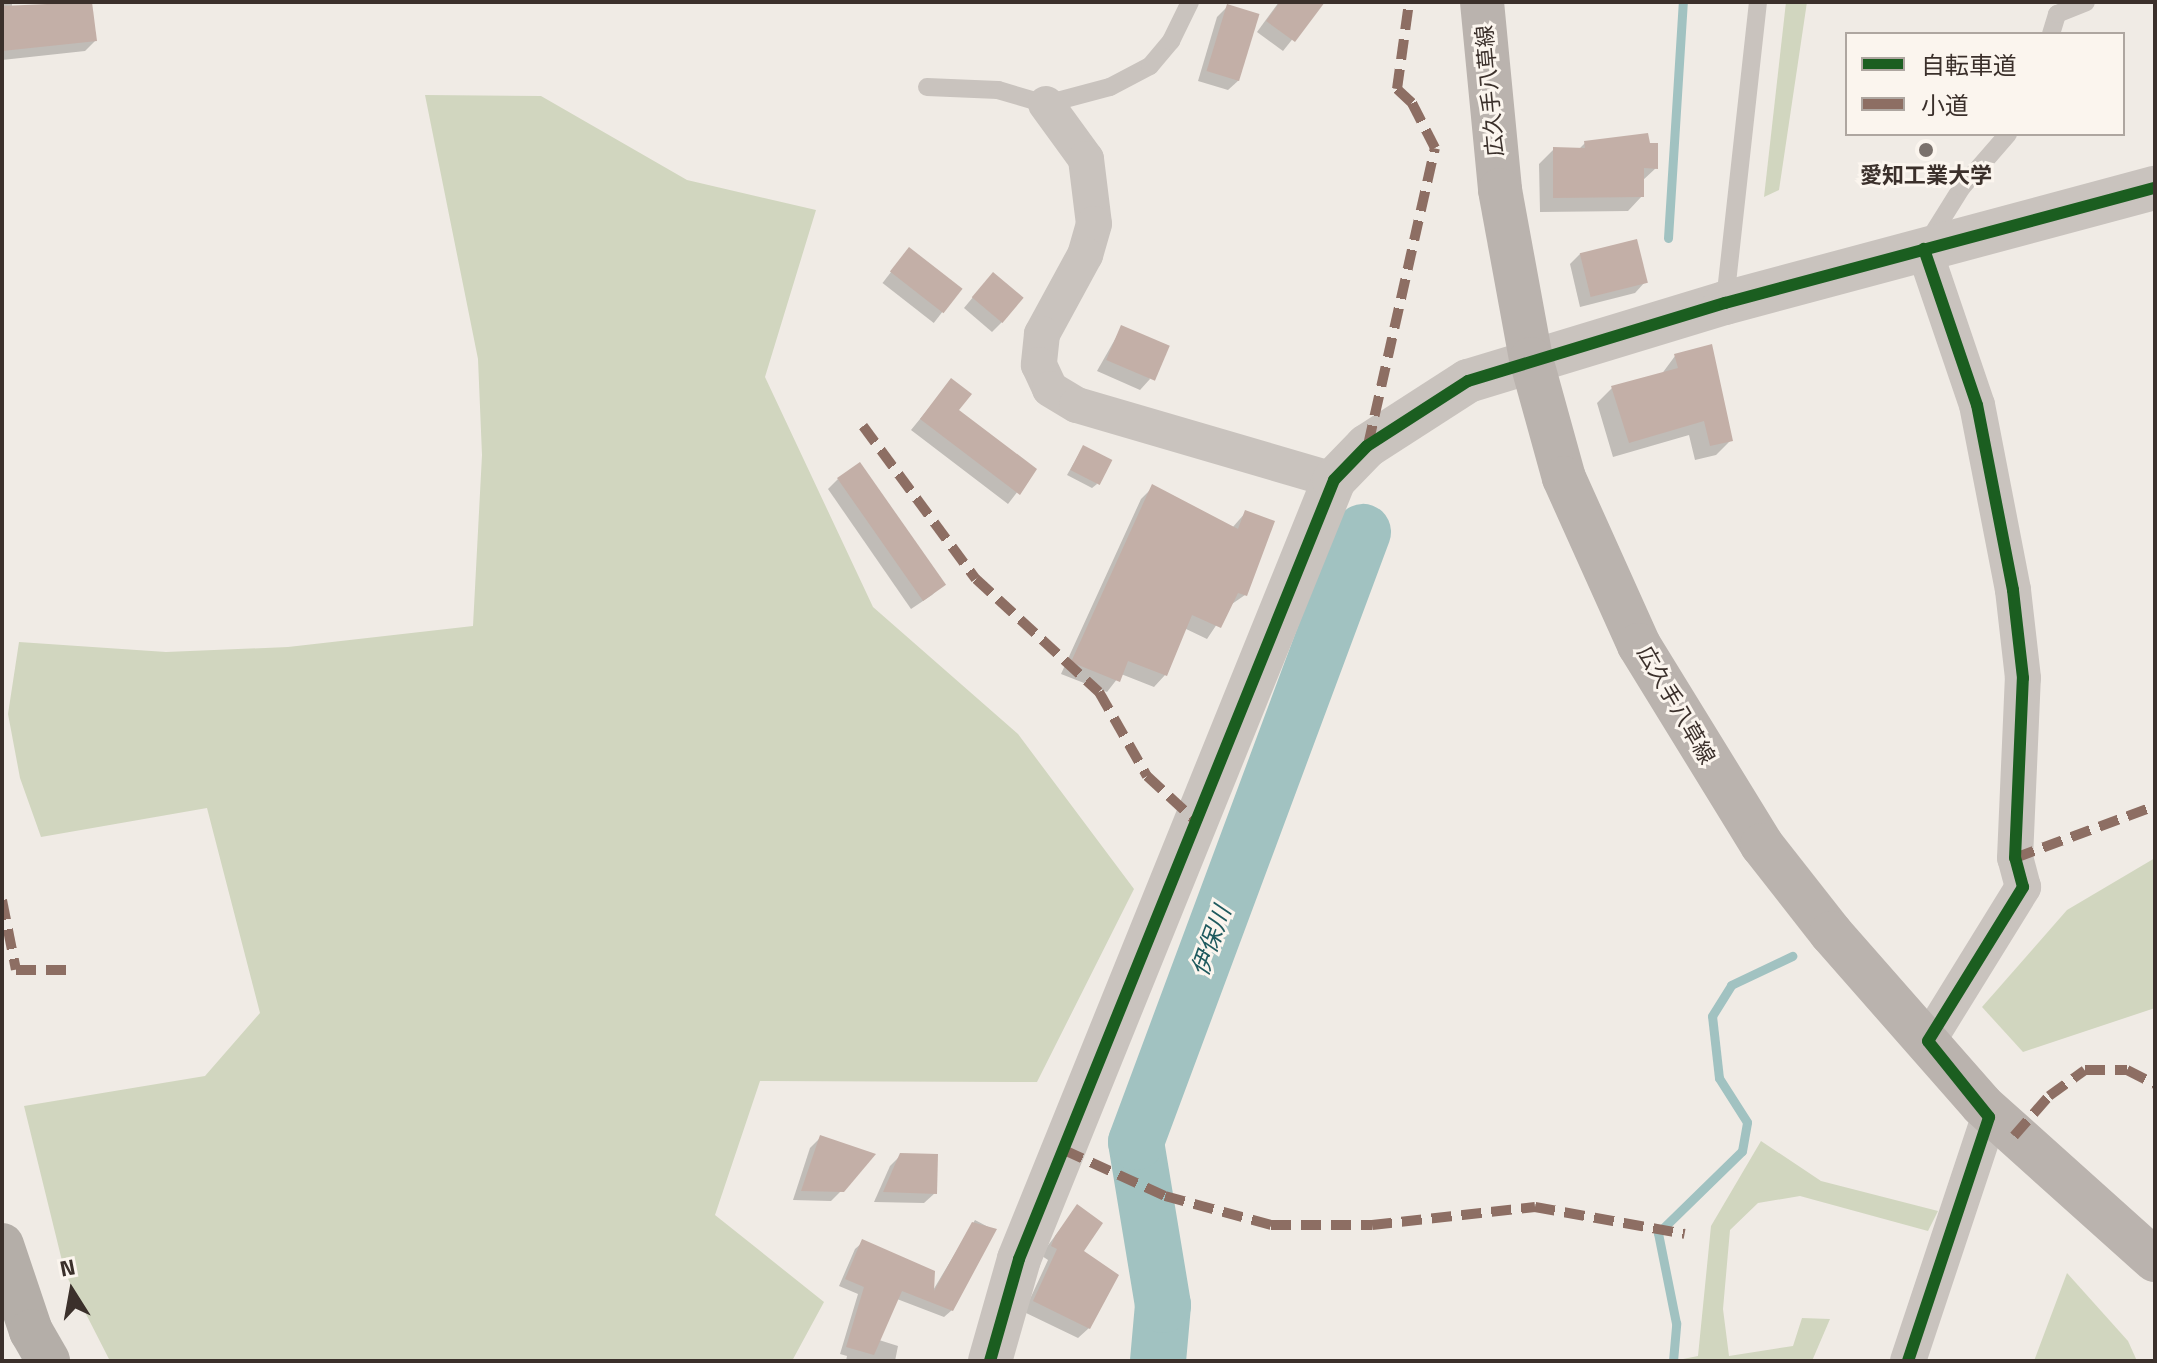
<!DOCTYPE html>
<meta charset="utf-8">
<style>
body{margin:0}
#map{position:relative;width:2157px;height:1363px;overflow:hidden;background:#f0ebe5;font-family:"Titillium Web","Noto Sans JP",sans-serif}
div>[style]{position:absolute}
[style*='--x']{left:calc(var(--x)*1px);top:calc(var(--y)*1px);width:calc(var(--w)*1px);rotate:calc(var(--a)*1deg)}
.green>*{inset:0;background:#d1d6bf}
.shadow>*{inset:0;background:#0003;transform-origin:0 0}
.stream>*{height:9px;margin:-4.5px;padding:0 4.5px;transform-origin:4.5px;border-radius:4.5px;background:#a1c2c1}
.river>*{height:56px;margin:-28px;padding:0 28px;transform-origin:28px;border-radius:28px;background:#a1c2c1}
.building>*{inset:0;background:#c3afa7;transform-origin:0 0}
.service>*{height:18px;margin:-9px;padding:0 9px;transform-origin:9px;border-radius:9px;background:#c9c3be}
.minor>*{height:36px;margin:-18px;padding:0 18px;transform-origin:18px;border-radius:18px;background:#c9c3be}
.tertiary>*{height:44px;margin:-22px;padding:0 22px;transform-origin:22px;border-radius:22px;background:#c9c3be}
.secondary>*{height:44px;margin:-22px;padding:0 22px;transform-origin:22px;border-radius:22px;background:#bab3ae}
.trunk>*{height:44px;margin:-22px;padding:0 22px;transform-origin:22px;border-radius:22px;background:#b4aea8}
.quiet>*{height:10px;margin-top:-5px;transform-origin:0;background:repeating-linear-gradient(90deg,#8d6e63 0 20px,transparent 0 30px)}
.cycleway>*{height:12px;margin:-6px;padding:0 6px;transform-origin:6px;border-radius:6px;background:#1b5e20}
.dots>*{width:22px;height:22px;translate:-50% -50%;box-sizing:border-box;border:4px solid #fbf5ee;border-radius:50%}
span{translate:-50% -50%;white-space:nowrap;text-align:center;line-height:1.15;-webkit-text-stroke:6px #fbf5ee;paint-order:stroke}
.street-label{font-size:22px;color:#3b302b}
.poi-label{font-size:22px;color:#3b302b;font-weight:700}
.water-label{font-size:24px;color:#1f5a5e;font-style:italic}
.frame{position:absolute;inset:0;border:4px solid #3b302b;pointer-events:none}
.legend{position:absolute;left:1845px;top:32px;width:280px;height:104px;box-sizing:border-box;background:#fbf5ee;border:2px solid #aea6a0;margin:0;padding:10px 14px;list-style:none;font-size:24px;color:#3b302b}
.legend li{display:flex;align-items:center;gap:16px;height:40px}
.legend b{width:40px;border:2px solid #aea6a0}
.north{position:absolute;left:32px;top:1251px;width:80px;height:80px;-webkit-text-stroke:6px #fbf5ee;paint-order:stroke;rotate:349deg;font-size:22px;font-weight:700;line-height:32px;text-align:center;color:#3b302b}
.north::after{content:'';display:block;margin:auto;width:28px;height:36px;background:#3b302b;clip-path:polygon(50% 0,100% 100%,50% 72%,0 100%)}
</style>
<div id="map">
<div class="green">
<i style="clip-path:polygon(1786px 2px,1807px 2px,1779px 190px,1764px 197px)"></i>
<i style="clip-path:polygon(425px 95px,541px 96px,687px 180px,816px 210px,765px 377px,873px 607px,1018px 734px,1134px 889px,1037px 1082px,760px 1081px,715px 1215px,824px 1302px,792px 1361px,110px 1361px,65px 1273px,24px 1106px,205px 1076px,260px 1013px,207px 808px,41px 837px,20px 778px,8px 714px,19px 642px,166px 652px,288px 647px,473px 626px,482px 455px,478px 359px)"></i>
<i style="clip-path:polygon(2155px 858px,2155px 1008px,2023px 1052px,1982px 1007px,2067px 910px)"></i>
<i style="clip-path:polygon(1761px 1141px,1821px 1181px,1938px 1211px,1928px 1231px,1800px 1196px,1758px 1203px,1730px 1230px,1723px 1309px,1729px 1356px,1793px 1346px,1802px 1318px,1830px 1319px,1812px 1361px,1673px 1361px,1698px 1356px,1711px 1226px)"></i>
<i style="clip-path:polygon(2067px 1273px,2128px 1341px,2137px 1361px,2034px 1361px)"></i>
</div>
<div class="shadow">
<i style="clip-path:polygon(2px 2px,12px 2px,12px 7px,90px 2px,95px 41px,85px 51px,2px 60px)"></i>
<i style="clip-path:polygon(1279px 2px,1322px 2px,1283px 51px,1257px 32px)"></i>
<i style="clip-path:polygon(1227px 7px,1239px 80px,1228px 90px,1198px 81px,1217px 17px)"></i>
<i style="clip-path:polygon(1585px 143px,1656px 168px,1642px 181px,1642px 196px,1628px 211px,1540px 212px,1539px 164px,1554px 149px,1579px 149px)"></i>
<i style="left:909px;top:249px;width:65px;height:43px;rotate:38deg"></i>
<i style="clip-path:polygon(1580px 254px,1645px 282px,1635px 293px,1580px 307px,1570px 264px)"></i>
<i style="clip-path:polygon(983px 285px,1003px 321px,992px 332px,964px 308px)"></i>
<i style="clip-path:polygon(1122px 327px,1150px 379px,1140px 390px,1097px 371px)"></i>
<i style="clip-path:polygon(1675px 356px,1731px 440px,1716px 455px,1695px 460px,1689px 435px,1613px 457px,1597px 403px,1612px 388px,1661px 375px)"></i>
<i style="clip-path:polygon(951px 381px,956px 411px,1034px 470px,1008px 504px,911px 430px)"></i>
<i style="clip-path:polygon(1083px 447px,1097px 484px,1092px 488px,1067px 475px)"></i>
<i style="clip-path:polygon(838px 479px,942px 584px,932px 595px,911px 609px,828px 489px)"></i>
<i style="clip-path:polygon(1153px 487px,1232px 528px,1246px 512px,1245px 595px,1229px 606px,1207px 639px,1184px 628px,1165px 675px,1154px 687px,1121px 674px,1107px 692px,1061px 674px,1141px 499px)"></i>
<i style="clip-path:polygon(820px 1138px,842px 1190px,831px 1201px,793px 1200px,810px 1148px)"></i>
<i style="clip-path:polygon(901px 1155px,935px 1193px,924px 1203px,874px 1202px,890px 1166px)"></i>
<i style="clip-path:polygon(1077px 1207px,1089px 1328px,1078px 1338px,1024px 1312px,1048px 1260px,1042px 1256px,1046px 1248px)"></i>
<i style="clip-path:polygon(975px 1220px,994px 1230px,952px 1310px,944px 1317px,897px 1299px,879px 1340px,898px 1346px,895px 1361px,846px 1361px,847px 1356px,840px 1354px,858px 1294px,839px 1286px,855px 1249px,863px 1242px,932px 1292px)"></i>
</div>
<div class="stream">
<i style="--x:1668;--y:238;--w:236;--a:-86.4"></i>
<i style="--x:1673;--y:1361;--w:38;--a:-85"></i>
<i style="--x:1676;--y:1323;--w:92;--a:-101.3"></i>
<i style="--x:1658;--y:1233;--w:117;--a:-44.3"></i>
<i style="--x:1742;--y:1151;--w:29;--a:-80"></i>
<i style="--x:1747;--y:1122;--w:52;--a:-122.5"></i>
<i style="--x:1719;--y:1078;--w:62;--a:-96.4"></i>
<i style="--x:1712;--y:1016;--w:36;--a:-58"></i>
<i style="--x:1731;--y:985;--w:68;--a:-25.4"></i>
</div>
<div class="river">
<i style="--x:1158;--y:1361;--w:56;--a:-84.9"></i>
<i style="--x:1163;--y:1305;--w:165;--a:-99.4"></i>
<i style="--x:1136;--y:1142;--w:651;--a:-69.59"></i>
</div>
<div class="building">
<i style="clip-path:polygon(92px 2px,97px 41px,2px 51px,2px 6px)"></i>
<i style="clip-path:polygon(1280px 2px,1325px 2px,1295px 42px,1266px 21px)"></i>
<i style="left:1227px;top:4px;width:34px;height:70px;rotate:17deg"></i>
<i style="clip-path:polygon(1648px 133px,1650px 143px,1658px 143px,1658px 169px,1644px 168px,1644px 197px,1553px 198px,1553px 147px,1585px 148px,1584px 141px)"></i>
<i style="left:1637px;top:239px;width:45px;height:59px;rotate:76deg"></i>
<i style="left:909px;top:247px;width:68px;height:31px;rotate:38deg"></i>
<i style="left:993px;top:272px;width:40px;height:33px;rotate:40deg"></i>
<i style="left:1121px;top:325px;width:53px;height:38px;rotate:23deg"></i>
<i style="clip-path:polygon(1712px 344px,1733px 441px,1710px 446px,1704px 421px,1629px 443px,1611px 386px,1678px 368px,1674px 354px)"></i>
<i style="clip-path:polygon(951px 378px,972px 394px,959px 410px,1037px 469px,1020px 495px,920px 419px)"></i>
<i style="left:1083px;top:445px;width:33px;height:28px;rotate:27deg"></i>
<i style="left:860px;top:462px;width:150px;height:28px;rotate:55deg"></i>
<i style="clip-path:polygon(1152px 484px,1238px 529px,1245px 510px,1275px 521px,1247px 596px,1238px 593px,1221px 628px,1192px 615px,1167px 676px,1128px 661px,1120px 682px,1071px 662px)"></i>
<i style="clip-path:polygon(820px 1135px,876px 1154px,844px 1192px,801px 1191px)"></i>
<i style="clip-path:polygon(900px 1153px,938px 1154px,937px 1194px,883px 1192px)"></i>
<i style="clip-path:polygon(1077px 1204px,1103px 1223px,1084px 1251px,1119px 1275px,1090px 1329px,1033px 1301px,1057px 1249px,1051px 1246px,1055px 1236px)"></i>
<i style="clip-path:polygon(972px 1222px,997px 1229px,953px 1311px,902px 1291px,874px 1355px,846px 1347px,864px 1287px,845px 1279px,862px 1239px,935px 1271px,934px 1291px)"></i>
</div>
<div class="service">
<i style="--x:2051;--y:34;--w:21;--a:-73"></i>
<i style="--x:2057;--y:14;--w:31;--a:-22"></i>
<i style="--x:927;--y:87;--w:71;--a:2.4"></i>
<i style="--x:998;--y:90;--w:50;--a:16.3"></i>
<i style="--x:1046;--y:104;--w:66;--a:-14.9"></i>
<i style="--x:1110;--y:87;--w:45;--a:-27.7"></i>
<i style="--x:1150;--y:66;--w:33;--a:-50"></i>
<i style="--x:1171;--y:41;--w:43;--a:-64"></i>
<i style="--x:1927;--y:243;--w:66;--a:-58"></i>
<i style="--x:1962;--y:187;--w:70;--a:-49"></i>
<i style="--x:1725;--y:301;--w:301;--a:-83.7"></i>
</div>
<div class="minor">
<i style="--x:1046;--y:104;--w:68;--a:54"></i>
<i style="--x:1086;--y:159;--w:65;--a:83"></i>
<i style="--x:1094;--y:224;--w:32;--a:106"></i>
<i style="--x:1085;--y:255;--w:90;--a:118.6"></i>
<i style="--x:1042;--y:334;--w:31;--a:96"></i>
<i style="--x:1039;--y:365;--w:26;--a:65"></i>
<i style="--x:1050;--y:389;--w:31;--a:31"></i>
<i style="--x:1077;--y:405;--w:268;--a:16.3"></i>
<i style="--x:1908;--y:1361;--w:257;--a:-71.6"></i>
<i style="--x:1989;--y:1117;--w:97;--a:-128.8"></i>
<i style="--x:1928;--y:1041;--w:181;--a:-58.3"></i>
<i style="--x:2023;--y:887;--w:30;--a:-105"></i>
<i style="--x:2015;--y:858;--w:180;--a:-87.5"></i>
<i style="--x:2023;--y:678;--w:89;--a:-96.5"></i>
<i style="--x:2013;--y:590;--w:188;--a:-101"></i>
<i style="--x:1977;--y:405;--w:165;--a:-108.8"></i>
</div>
<div class="tertiary">
<i style="--x:990;--y:1361;--w:106;--a:-74.1"></i>
<i style="--x:1019;--y:1259;--w:840;--a:-67.98"></i>
<i style="--x:1334;--y:480;--w:47;--a:-45.9"></i>
<i style="--x:1367;--y:446;--w:120;--a:-32.8"></i>
<i style="--x:1468;--y:381;--w:269;--a:-16.9"></i>
<i style="--x:1725;--y:303;--w:445;--a:-15"></i>
</div>
<div class="secondary">
<i style="--x:1482;--y:2;--w:189;--a:84.5"></i>
<i style="--x:1500;--y:190;--w:172;--a:79.6"></i>
<i style="--x:1531;--y:359;--w:123;--a:74.5"></i>
<i style="--x:1564;--y:478;--w:183;--a:65.8"></i>
<i style="--x:1639;--y:645;--w:235;--a:58.4"></i>
<i style="--x:1762;--y:845;--w:112;--a:51.9"></i>
<i style="--x:1831;--y:933;--w:229;--a:48.7"></i>
<i style="--x:1982;--y:1105;--w:232;--a:41.9"></i>
</div>
<div class="trunk">
<i style="--x:2;--y:1245;--w:91;--a:71.4"></i>
<i style="--x:31;--y:1331;--w:34;--a:60"></i>
</div>
<div class="quiet">
<i style="--x:863;--y:426;--w:190;--a:53.6"></i>
<i style="--x:976;--y:579;--w:167;--a:42.6"></i>
<i style="--x:1099;--y:692;--w:97;--a:60.3"></i>
<i style="--x:1147;--y:776;--w:71;--a:42.7"></i>
<i style="--x:1368;--y:445;--w:304;--a:-77.3"></i>
<i style="--x:1435;--y:148;--w:51;--a:-117.1"></i>
<i style="--x:1412;--y:103;--w:21;--a:-137"></i>
<i style="--x:1397;--y:89;--w:88;--a:-82.1"></i>
<i style="--x:2015;--y:858;--w:149;--a:-20.4"></i>
<i style="--x:2;--y:900;--w:71;--a:78.7"></i>
<i style="--x:16;--y:970;--w:53;--a:0"></i>
<i style="--x:2014;--y:1136;--w:53;--a:-48.8"></i>
<i style="--x:2049;--y:1096;--w:44;--a:-35.8"></i>
<i style="--x:2085;--y:1070;--w:42;--a:0"></i>
<i style="--x:2127;--y:1070;--w:31;--a:27"></i>
<i style="--x:1064;--y:1150;--w:111;--a:24.5"></i>
<i style="--x:1165;--y:1196;--w:110;--a:15.3"></i>
<i style="--x:1271;--y:1225;--w:101;--a:0"></i>
<i style="--x:1372;--y:1225;--w:164;--a:-6.3"></i>
<i style="--x:1535;--y:1207;--w:152;--a:10.2"></i>
</div>
<div class="cycleway">
<i style="--x:990;--y:1361;--w:106;--a:-74.1"></i>
<i style="--x:1019;--y:1259;--w:840;--a:-67.98"></i>
<i style="--x:1334;--y:480;--w:47;--a:-45.9"></i>
<i style="--x:1367;--y:446;--w:120;--a:-32.8"></i>
<i style="--x:1468;--y:381;--w:269;--a:-16.9"></i>
<i style="--x:1725;--y:303;--w:445;--a:-15"></i>
<i style="--x:1908;--y:1361;--w:257;--a:-71.6"></i>
<i style="--x:1989;--y:1117;--w:97;--a:-128.8"></i>
<i style="--x:1928;--y:1041;--w:181;--a:-58.3"></i>
<i style="--x:2023;--y:887;--w:30;--a:-105"></i>
<i style="--x:2015;--y:858;--w:180;--a:-87.5"></i>
<i style="--x:2023;--y:678;--w:89;--a:-96.5"></i>
<i style="--x:2013;--y:590;--w:188;--a:-101"></i>
<i style="--x:1977;--y:405;--w:165;--a:-108.8"></i>
</div>
<div class="dots">
<i style="left:1926px;top:150px;background:#7a716c"></i>
</div>
<div class="street-label">
<span style="left:1490px;top:91px;rotate:-95deg">広久手八草線</span>
<span style="left:1676px;top:705px;rotate:60deg">広久手八草線</span>
</div>
<div class="poi-label">
<span style="left:1926px;top:176px">愛知工業大学</span>
</div>
<div class="water-label">
<span style="left:1211px;top:941px;rotate:-70deg">伊保川</span>
</div>
<div class="frame"></div>
<ul class="legend">
<li><b style="height:10px;background:#1b5e20"></b>自転車道</li>
<li><b style="height:10px;background:#8d6e63"></b>小道</li>
</ul>
<div class="north">N</div>
</div>
